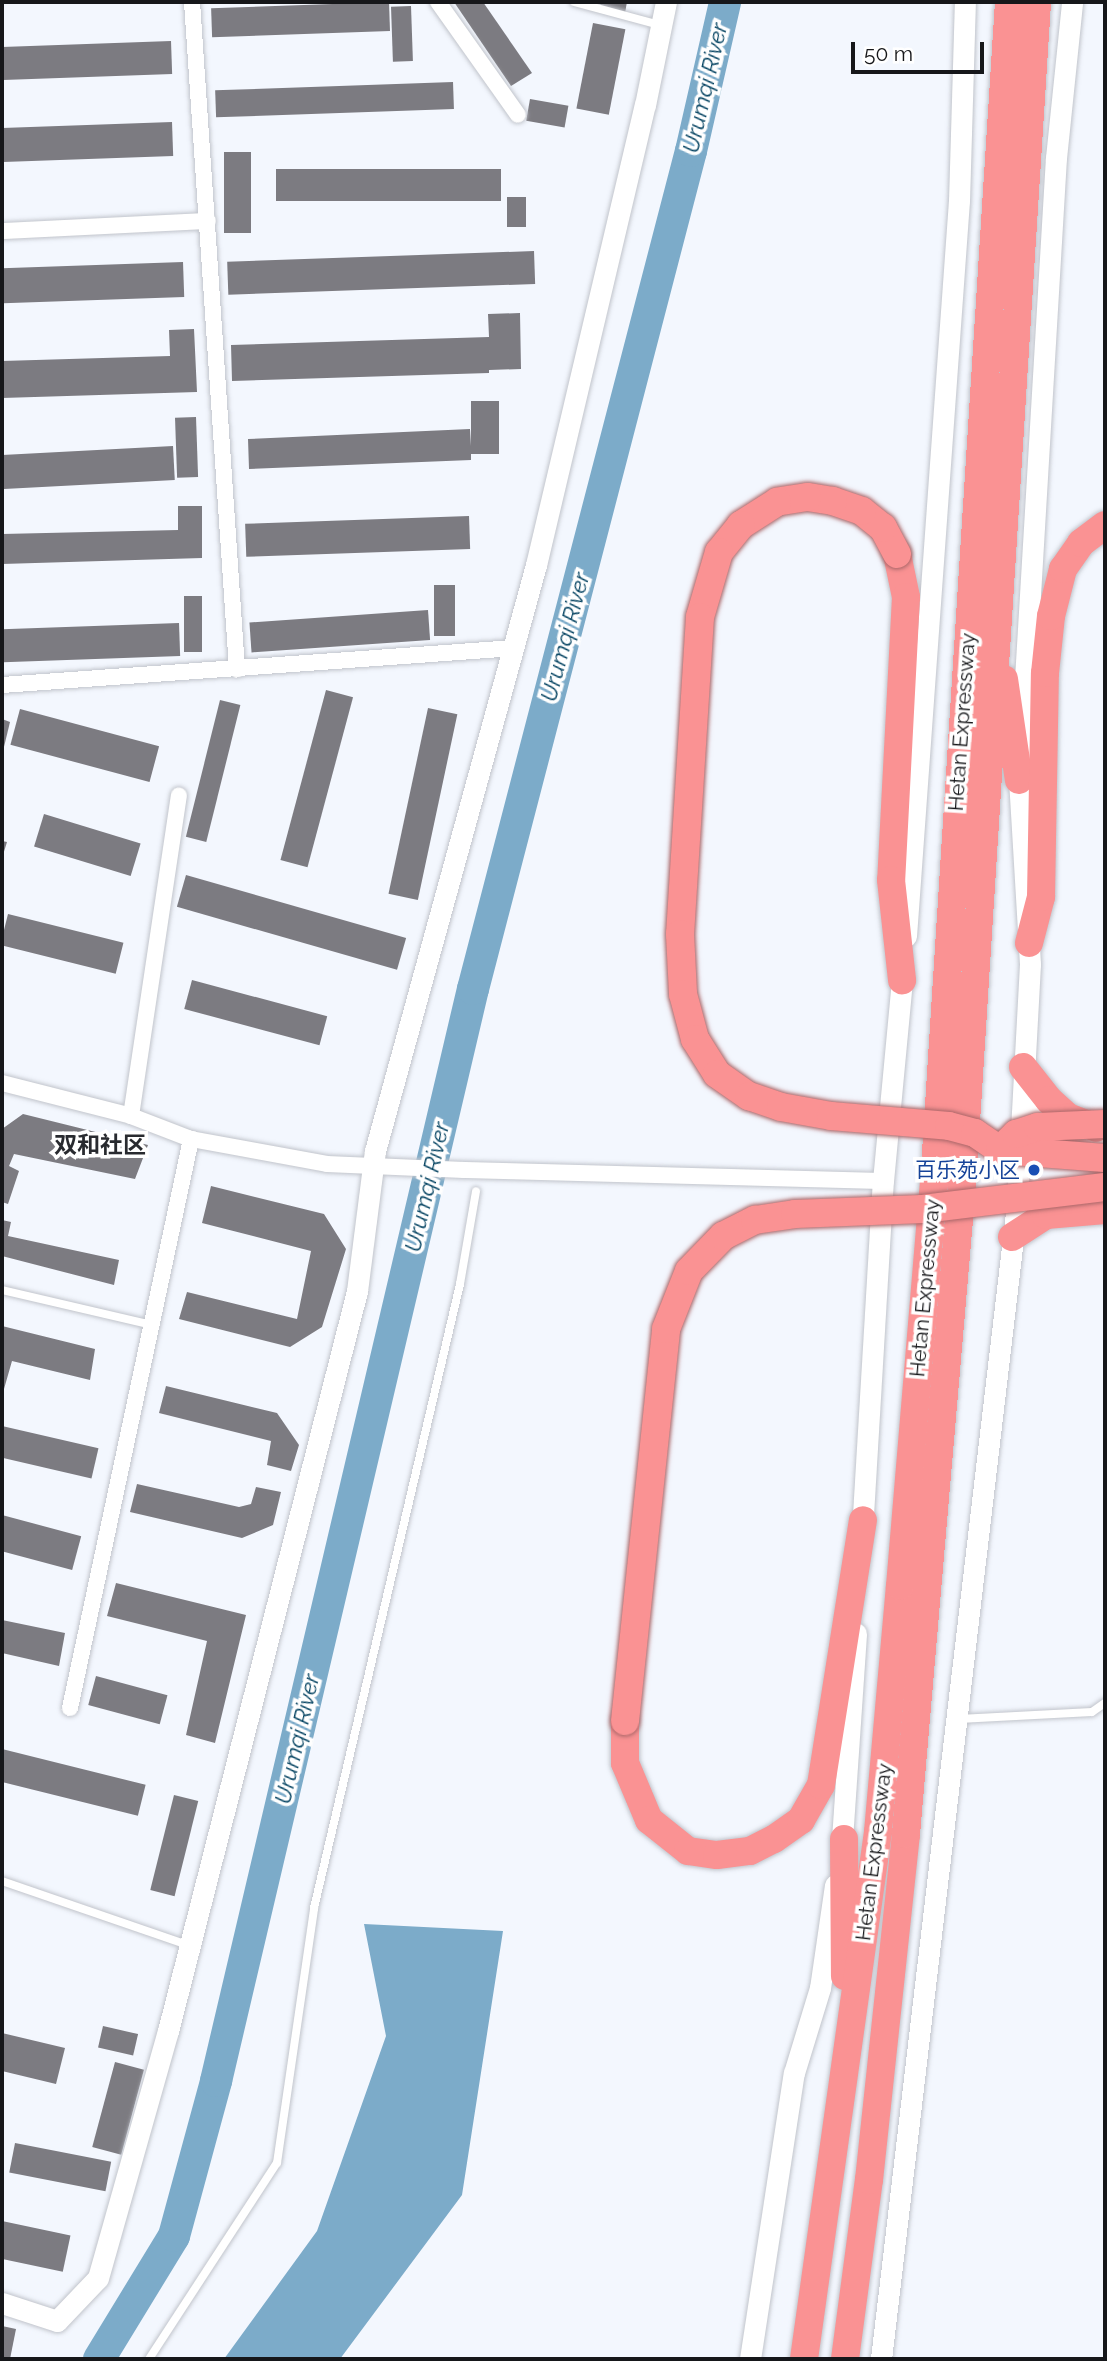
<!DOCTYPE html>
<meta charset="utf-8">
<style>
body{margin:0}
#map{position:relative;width:1107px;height:2361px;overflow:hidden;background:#f3f7fe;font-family:Raleway,"Noto Sans SC",sans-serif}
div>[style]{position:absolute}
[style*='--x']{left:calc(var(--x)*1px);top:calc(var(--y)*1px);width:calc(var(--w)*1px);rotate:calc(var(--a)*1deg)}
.water>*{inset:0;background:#7cabc9}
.river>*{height:32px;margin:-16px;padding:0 16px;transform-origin:16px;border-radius:16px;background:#7cabc9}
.building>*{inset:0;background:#7c7b81;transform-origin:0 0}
.roads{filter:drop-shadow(0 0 2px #c1c4cb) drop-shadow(0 0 2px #c1c4cb)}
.lane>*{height:8px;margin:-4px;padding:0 4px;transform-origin:4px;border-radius:4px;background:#fff}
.street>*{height:16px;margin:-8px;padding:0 8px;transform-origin:8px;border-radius:8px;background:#fff}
.secondary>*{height:21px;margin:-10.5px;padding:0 10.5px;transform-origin:10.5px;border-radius:10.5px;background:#fff}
.highway>*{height:28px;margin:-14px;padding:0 14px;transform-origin:14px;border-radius:14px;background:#fa9293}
.bridges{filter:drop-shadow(0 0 2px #aa6769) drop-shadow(0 0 2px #aa6769)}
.highway-bridge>*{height:28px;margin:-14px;padding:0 14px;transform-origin:14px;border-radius:14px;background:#fa9293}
.dots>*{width:19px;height:19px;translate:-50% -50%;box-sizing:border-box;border:4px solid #fff;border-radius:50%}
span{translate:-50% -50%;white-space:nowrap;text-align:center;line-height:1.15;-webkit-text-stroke:7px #fff;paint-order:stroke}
.street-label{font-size:21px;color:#16171a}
.transit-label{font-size:21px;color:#164399}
.right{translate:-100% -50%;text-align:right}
.water-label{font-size:23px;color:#074563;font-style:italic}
.neighbourhood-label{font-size:23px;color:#282a2f;font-weight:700}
.frame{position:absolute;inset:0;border:4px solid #16171a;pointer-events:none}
.scale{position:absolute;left:851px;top:42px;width:133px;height:32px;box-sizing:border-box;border:4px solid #16171a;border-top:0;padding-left:9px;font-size:21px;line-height:24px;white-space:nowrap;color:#16171a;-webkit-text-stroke:5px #fff;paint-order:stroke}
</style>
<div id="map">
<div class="water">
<i style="clip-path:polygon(364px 1924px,503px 1931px,462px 2195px,340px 2359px,224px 2359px,317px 2231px,386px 2036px)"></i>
</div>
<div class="river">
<i style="--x:99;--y:2359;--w:144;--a:-58.6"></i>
<i style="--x:174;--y:2236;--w:161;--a:-74.8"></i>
<i style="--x:216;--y:2081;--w:1122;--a:-76.76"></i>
<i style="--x:473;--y:989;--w:866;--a:-75.42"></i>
<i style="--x:691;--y:151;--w:153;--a:-77.1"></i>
</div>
<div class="building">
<i style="left:389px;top:2px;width:29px;height:178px;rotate:88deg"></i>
<i style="clip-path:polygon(454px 2px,483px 2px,532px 73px,511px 86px)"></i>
<i style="clip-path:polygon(601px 2px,627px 2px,625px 13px,600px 7px)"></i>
<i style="left:411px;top:6px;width:55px;height:20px;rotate:88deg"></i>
<i style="left:593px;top:23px;width:33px;height:87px;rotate:11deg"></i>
<i style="left:171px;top:41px;width:33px;height:169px;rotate:88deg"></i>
<i style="left:453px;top:82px;width:27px;height:238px;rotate:88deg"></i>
<i style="left:530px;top:99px;width:39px;height:22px;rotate:10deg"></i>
<i style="left:172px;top:122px;width:34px;height:170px;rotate:88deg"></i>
<i style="left:224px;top:152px;width:27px;height:81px"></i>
<i style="left:501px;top:169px;width:32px;height:225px;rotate:90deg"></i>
<i style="left:507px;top:197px;width:19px;height:30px"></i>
<i style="left:534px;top:251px;width:33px;height:307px;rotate:88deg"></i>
<i style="left:183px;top:262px;width:35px;height:181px;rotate:88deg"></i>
<i style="clip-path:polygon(520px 313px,521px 369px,489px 370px,489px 373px,232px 381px,231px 345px,489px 337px,488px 314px)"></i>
<i style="clip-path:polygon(194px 329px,197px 392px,2px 398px,2px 361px,170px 356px,169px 330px)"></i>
<i style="clip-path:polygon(471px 401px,499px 401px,499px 454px,471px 454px,471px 460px,249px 469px,248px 439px,470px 429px,471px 446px)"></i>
<i style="left:196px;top:417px;width:60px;height:21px;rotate:88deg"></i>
<i style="left:173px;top:446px;width:34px;height:171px;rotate:87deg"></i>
<i style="clip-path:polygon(178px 506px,202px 506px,202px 558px,2px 564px,2px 534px,178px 530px)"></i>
<i style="left:469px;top:516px;width:33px;height:224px;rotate:88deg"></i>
<i style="left:455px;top:585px;width:51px;height:21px;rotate:90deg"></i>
<i style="left:184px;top:596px;width:18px;height:56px"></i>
<i style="left:428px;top:610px;width:30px;height:179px;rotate:86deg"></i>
<i style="left:179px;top:623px;width:33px;height:177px;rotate:88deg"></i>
<i style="left:326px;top:690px;width:28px;height:176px;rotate:15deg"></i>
<i style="left:220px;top:700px;width:21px;height:141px;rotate:14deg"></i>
<i style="left:428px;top:708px;width:30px;height:190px;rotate:12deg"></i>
<i style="left:20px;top:709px;width:144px;height:37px;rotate:15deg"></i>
<i style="clip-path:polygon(2px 719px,10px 722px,3px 751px,2px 751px)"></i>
<i style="left:44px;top:814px;width:101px;height:34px;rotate:17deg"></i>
<i style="clip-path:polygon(2px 841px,7px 842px,2px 858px)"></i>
<i style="left:186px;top:875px;width:229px;height:33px;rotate:16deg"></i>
<i style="left:8px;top:914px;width:119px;height:32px;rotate:14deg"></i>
<i style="left:192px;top:980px;width:140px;height:30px;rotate:15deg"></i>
<i style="clip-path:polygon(23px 1114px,148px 1145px,135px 1179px,14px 1154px,9px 1166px,19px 1171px,8px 1204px,2px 1202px,2px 1129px)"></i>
<i style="clip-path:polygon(211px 1186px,324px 1214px,346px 1249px,322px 1327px,290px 1347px,179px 1319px,187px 1292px,297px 1319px,311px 1251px,202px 1223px)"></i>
<i style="clip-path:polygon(2px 1220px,11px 1222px,8px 1236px,119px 1260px,114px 1285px,2px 1256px)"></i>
<i style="clip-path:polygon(2px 1326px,95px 1349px,90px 1380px,12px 1361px,2px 1396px)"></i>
<i style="clip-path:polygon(166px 1386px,277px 1413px,299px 1445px,291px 1471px,267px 1465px,271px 1441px,159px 1413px)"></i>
<i style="left:2px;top:1426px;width:99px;height:31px;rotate:13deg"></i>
<i style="clip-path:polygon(137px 1484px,239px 1507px,251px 1504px,256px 1487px,281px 1492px,273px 1525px,242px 1538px,130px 1512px)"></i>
<i style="left:2px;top:1515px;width:82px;height:35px;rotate:15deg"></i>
<i style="clip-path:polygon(116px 1583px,246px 1615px,215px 1743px,186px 1735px,207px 1641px,107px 1616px)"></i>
<i style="clip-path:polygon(2px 1620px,65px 1633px,59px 1666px,2px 1653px)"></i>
<i style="left:96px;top:1676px;width:74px;height:30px;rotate:15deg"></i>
<i style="left:2px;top:1749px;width:148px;height:32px;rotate:14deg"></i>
<i style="left:174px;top:1795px;width:25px;height:98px;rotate:14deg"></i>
<i style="left:103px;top:2026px;width:36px;height:22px;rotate:13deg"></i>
<i style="clip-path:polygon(2px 2033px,65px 2048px,56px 2084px,2px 2071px)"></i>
<i style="left:115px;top:2062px;width:30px;height:88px;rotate:15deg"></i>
<i style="left:15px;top:2143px;width:98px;height:30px;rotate:11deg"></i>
<i style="left:2px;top:2221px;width:70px;height:37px;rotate:12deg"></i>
<i style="clip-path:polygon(2px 2326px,16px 2329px,10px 2359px,2px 2359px)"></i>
</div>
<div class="roads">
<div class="lane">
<i style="--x:574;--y:2;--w:88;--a:15.1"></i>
<i style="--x:2;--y:1290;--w:154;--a:13.1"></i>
<i style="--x:959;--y:1719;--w:133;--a:-3"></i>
<i style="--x:1092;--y:1712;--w:16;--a:-35"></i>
<i style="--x:2;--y:1881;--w:197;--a:19"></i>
<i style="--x:149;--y:2359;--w:234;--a:-56.9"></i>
<i style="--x:277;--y:2163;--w:258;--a:-81.7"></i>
<i style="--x:314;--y:1908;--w:641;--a:-76.83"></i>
<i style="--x:460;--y:1284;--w:94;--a:-80.2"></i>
</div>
<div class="street">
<i style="--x:192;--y:2;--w:669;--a:86.14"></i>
<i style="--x:438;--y:2;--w:138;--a:54.7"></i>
<i style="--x:2;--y:231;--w:206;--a:-2.8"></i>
<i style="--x:2;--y:685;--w:513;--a:-4.13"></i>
<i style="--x:2;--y:1083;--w:133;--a:14.3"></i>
<i style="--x:131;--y:1116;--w:64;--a:21"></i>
<i style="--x:191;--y:1139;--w:138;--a:10.4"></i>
<i style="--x:327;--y:1164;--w:137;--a:2.5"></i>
<i style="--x:464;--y:1170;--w:419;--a:1.5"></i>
<i style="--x:131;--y:1116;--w:324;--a:-81.5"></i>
<i style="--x:70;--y:1708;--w:582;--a:-77.99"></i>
</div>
<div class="secondary">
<i style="--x:906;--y:936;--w:737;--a:-85.88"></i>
<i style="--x:959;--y:201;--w:199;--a:-88.3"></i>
<i style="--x:1028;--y:1082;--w:30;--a:70"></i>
<i style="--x:1038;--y:1110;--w:32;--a:46"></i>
<i style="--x:1060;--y:1133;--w:46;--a:20.4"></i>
<i style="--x:862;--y:1532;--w:352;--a:-86.6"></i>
<i style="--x:883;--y:1181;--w:214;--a:-84.6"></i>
<i style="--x:841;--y:1854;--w:221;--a:-86.1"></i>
<i style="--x:2;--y:2303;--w:58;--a:18.1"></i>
<i style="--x:57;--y:2321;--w:59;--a:-46.4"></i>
<i style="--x:98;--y:2278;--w:257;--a:-74.2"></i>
<i style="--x:168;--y:2031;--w:764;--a:-75.67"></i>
<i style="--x:357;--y:1291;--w:141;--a:-82.7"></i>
<i style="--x:375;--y:1151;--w:608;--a:-74.64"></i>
<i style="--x:536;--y:565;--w:473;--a:-76.7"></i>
<i style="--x:645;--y:105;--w:105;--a:-78.5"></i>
<i style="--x:750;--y:2359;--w:289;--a:-81.3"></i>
<i style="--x:794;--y:2073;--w:89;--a:-73"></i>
<i style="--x:820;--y:1988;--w:104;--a:-81.7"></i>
<i style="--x:881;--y:2359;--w:1163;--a:-83.28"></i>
<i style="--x:1017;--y:1204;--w:240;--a:-86.9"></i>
<i style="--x:1030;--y:964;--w:184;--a:-93.4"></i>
<i style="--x:1019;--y:780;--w:623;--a:-86.6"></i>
<i style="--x:1056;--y:158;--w:157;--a:-84.1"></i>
</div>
<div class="highway">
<i style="--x:897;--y:554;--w:44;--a:78.2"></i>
<i style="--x:906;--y:597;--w:283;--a:93"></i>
<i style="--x:891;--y:880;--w:101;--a:83.7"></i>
<i style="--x:1004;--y:679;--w:102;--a:81.6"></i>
<i style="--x:1029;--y:943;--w:48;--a:-75.4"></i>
<i style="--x:1041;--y:897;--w:224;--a:-89"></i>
<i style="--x:1045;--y:673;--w:57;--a:-84"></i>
<i style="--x:1051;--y:616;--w:49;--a:-75.7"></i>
<i style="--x:1063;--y:569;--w:32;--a:-55"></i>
<i style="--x:1081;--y:543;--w:30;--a:-37"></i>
<i style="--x:1023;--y:1067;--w:42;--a:51.8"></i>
<i style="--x:1049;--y:1100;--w:25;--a:42"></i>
<i style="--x:1068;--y:1117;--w:30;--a:21"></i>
<i style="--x:1012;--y:1237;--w:40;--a:-32.9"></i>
<i style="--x:1046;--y:1215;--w:59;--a:-4.8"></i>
<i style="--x:625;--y:1721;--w:42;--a:90"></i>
<i style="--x:625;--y:1763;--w:62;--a:67.2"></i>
<i style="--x:649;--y:1820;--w:50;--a:38.5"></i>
<i style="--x:688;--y:1851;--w:29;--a:8"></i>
<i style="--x:717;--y:1855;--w:33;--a:-7"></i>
<i style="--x:750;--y:1851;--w:27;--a:-27"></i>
<i style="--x:774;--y:1839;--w:33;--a:-35"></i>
<i style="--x:801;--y:1820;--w:40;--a:-60.3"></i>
<i style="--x:821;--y:1785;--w:268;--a:-81"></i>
<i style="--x:844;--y:1839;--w:137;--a:89.6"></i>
<i style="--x:804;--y:2359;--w:532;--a:-82.01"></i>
<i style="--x:878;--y:1832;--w:247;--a:-84.9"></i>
<i style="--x:900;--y:1586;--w:403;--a:-85.2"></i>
<i style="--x:934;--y:1184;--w:1184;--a:-86.37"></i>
<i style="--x:845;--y:2359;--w:181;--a:-82.4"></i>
<i style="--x:869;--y:2180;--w:348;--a:-83.9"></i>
<i style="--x:906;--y:1834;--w:651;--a:-85.07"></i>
<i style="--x:962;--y:1185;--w:1185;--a:-86.37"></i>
</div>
</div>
<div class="bridges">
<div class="highway-bridge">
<i style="--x:897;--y:554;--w:30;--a:-118"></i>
<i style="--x:883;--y:528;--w:27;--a:-141"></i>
<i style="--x:862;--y:511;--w:31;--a:-161"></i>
<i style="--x:833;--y:501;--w:26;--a:-171"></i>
<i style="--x:807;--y:497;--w:30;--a:171"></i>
<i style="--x:777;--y:502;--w:43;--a:147.4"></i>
<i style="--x:741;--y:525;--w:35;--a:129"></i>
<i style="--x:719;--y:552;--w:68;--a:106.3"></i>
<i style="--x:700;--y:617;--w:318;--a:93.6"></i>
<i style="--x:680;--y:934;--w:60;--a:87.1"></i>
<i style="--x:683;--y:994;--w:47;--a:75.1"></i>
<i style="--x:695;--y:1039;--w:41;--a:57.8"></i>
<i style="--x:717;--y:1074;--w:39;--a:35"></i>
<i style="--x:749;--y:1096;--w:34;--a:19"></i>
<i style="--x:781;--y:1107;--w:51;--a:10.2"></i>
<i style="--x:831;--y:1116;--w:118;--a:4.8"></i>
<i style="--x:949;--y:1126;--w:27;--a:15"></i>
<i style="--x:975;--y:1133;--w:30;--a:34"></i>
<i style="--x:1000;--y:1150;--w:105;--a:4.4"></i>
<i style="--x:1000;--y:1150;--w:23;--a:-45"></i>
<i style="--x:1016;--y:1134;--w:23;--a:-18"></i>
<i style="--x:1038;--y:1127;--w:67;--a:-2.6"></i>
<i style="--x:625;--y:1721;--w:394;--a:-84"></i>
<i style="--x:666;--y:1329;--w:62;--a:-68.4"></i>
<i style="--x:689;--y:1271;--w:49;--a:-45.8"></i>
<i style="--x:723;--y:1236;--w:36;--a:-27"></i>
<i style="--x:755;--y:1220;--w:40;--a:-8.5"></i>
<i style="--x:795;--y:1214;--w:128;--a:-2.2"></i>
<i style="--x:923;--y:1209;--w:183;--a:-6.9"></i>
</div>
</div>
<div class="dots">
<i style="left:1034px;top:1170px;background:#1a4fb4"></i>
</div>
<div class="street-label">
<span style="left:962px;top:722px;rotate:-86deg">Hetan Expressway</span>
<span style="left:925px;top:1288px;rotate:-85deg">Hetan Expressway</span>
<span style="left:874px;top:1852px;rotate:-83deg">Hetan Expressway</span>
</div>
<div class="transit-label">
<span class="right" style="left:1020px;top:1170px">百乐苑小区</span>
</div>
<div class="water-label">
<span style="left:705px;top:88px;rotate:-77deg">Urumqi River</span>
<span style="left:565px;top:637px;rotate:-75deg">Urumqi River</span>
<span style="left:427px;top:1187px;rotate:-77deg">Urumqi River</span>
<span style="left:297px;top:1739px;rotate:-77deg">Urumqi River</span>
</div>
<div class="neighbourhood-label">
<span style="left:100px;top:1145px">双和社区</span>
</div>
<div class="frame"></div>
<div class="scale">50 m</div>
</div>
